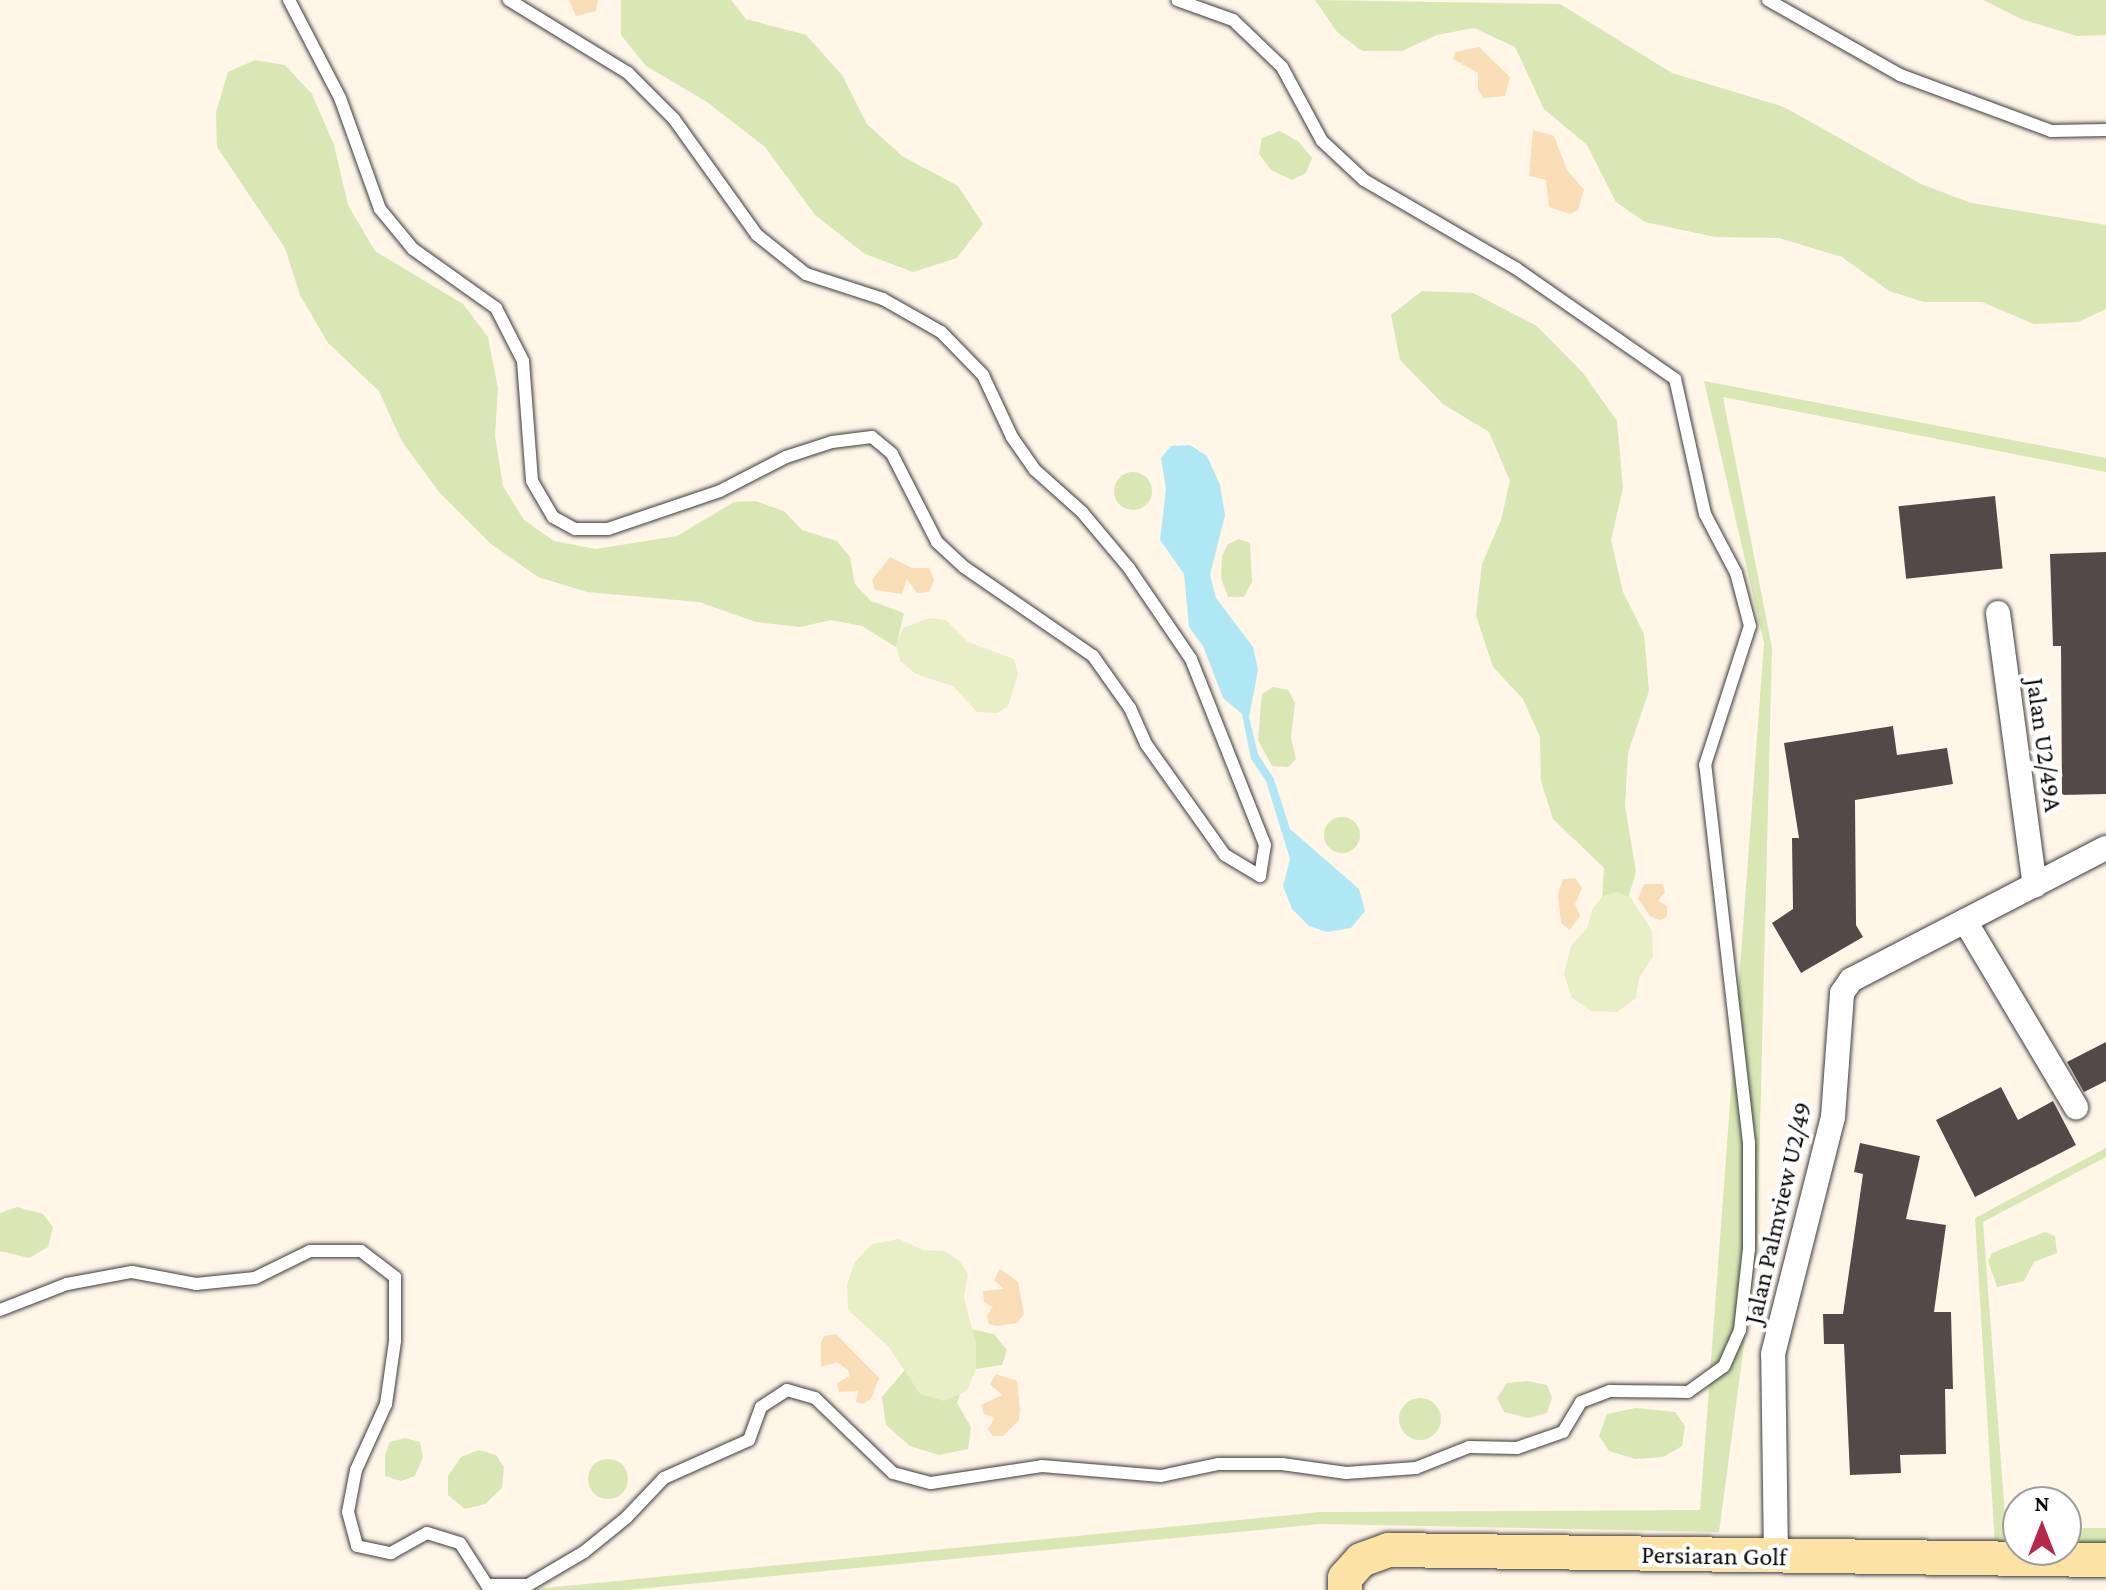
<!DOCTYPE html>
<style>
body{margin:0}
#map{position:relative;width:2106px;height:1590px;overflow:hidden;background:#fff6e8;font-family:"Crimson Pro",serif}
div>[style]{position:absolute}
[style*='--x']{left:calc(var(--x)*1px);top:calc(var(--y)*1px);width:calc(var(--w)*1px);rotate:calc(var(--a)*1deg)}
.green>*{inset:0;background:#d8e7b4;transform-origin:0 0}
.round{border-radius:50%}
.sand>*{inset:0;background:#f9ddb6}
.pitch>*{inset:0;background:#e8eec5}
.water>*{inset:0;background:#afe8f4}
.building>*{inset:0;background:#534947;transform-origin:0 0}
.roads{filter:drop-shadow(0 0 2px #3d3d3d) drop-shadow(0 0 2px #3d3d3d)}
.lane>*{height:12px;margin:-6px;padding:0 6px;transform-origin:6px;border-radius:6px;background:#fff}
.street>*{height:24px;margin:-12px;padding:0 12px;transform-origin:12px;border-radius:12px;background:#fff}
.secondary>*{height:34px;margin:-17px;padding:0 17px;transform-origin:17px;border-radius:17px;background:#fde2a5}
span{translate:-50% -50%;white-space:nowrap;text-align:center;line-height:1.15;-webkit-text-stroke:8px #fff;paint-order:stroke}
.street-label{font-size:26px;color:#0a0a0a}
.north{position:absolute;left:2002px;top:1486px;width:80px;height:80px;box-sizing:border-box;background:#fff;border:2px solid #9d9d9d;border-radius:50%;rotate:0deg;font-size:22px;font-weight:700;line-height:32px;text-align:center;color:#0a0a0a}
.north::after{content:'';display:block;margin:auto;width:28px;height:36px;background:#b6274a;clip-path:polygon(50% 0,100% 100%,50% 72%,0 100%)}
</style>
<div id="map">
<div class="green">
<i style="clip-path:polygon(621px 0,731px 0,746px 19px,806px 35px,842px 75px,867px 124px,902px 156px,958px 186px,983px 224px,957px 258px,913px 272px,865px 254px,815px 215px,765px 147px,707px 102px,646px 66px,621px 35px)"></i>
<i style="clip-path:polygon(1315px 0,1560px 4px,1672px 73px,1784px 107px,1921px 184px,1971px 203px,2106px 225px,2106px 309px,2078px 322px,2034px 324px,1982px 302px,1924px 302px,1889px 291px,1842px 257px,1779px 238px,1715px 237px,1645px 222px,1616px 202px,1587px 145px,1544px 109px,1515px 47px,1474px 28px,1437px 35px,1402px 51px,1362px 51px,1337px 32px)"></i>
<i style="clip-path:polygon(1983px 0,2106px 0,2106px 35px,2077px 36px,2021px 19px)"></i>
<i style="clip-path:polygon(255px 60px,285px 65px,312px 94px,334px 145px,348px 205px,375px 251px,463px 304px,488px 337px,498px 388px,495px 436px,503px 486px,524px 520px,554px 541px,596px 549px,677px 536px,734px 502px,755px 501px,784px 511px,802px 530px,837px 541px,850px 557px,855px 584px,871px 601px,904px 613px,896px 647px,862px 626px,831px 620px,800px 627px,756px 622px,699px 602px,587px 592px,538px 577px,491px 544px,439px 492px,401px 440px,379px 391px,328px 343px,300px 295px,285px 248px,217px 147px,216px 112px,228px 72px)"></i>
<i style="clip-path:polygon(1280px 131px,1299px 142px,1312px 158px,1306px 173px,1292px 180px,1271px 170px,1259px 154px,1262px 138px)"></i>
<i style="clip-path:polygon(1422px 291px,1473px 293px,1537px 326px,1583px 373px,1617px 421px,1623px 488px,1611px 540px,1623px 592px,1644px 634px,1649px 691px,1628px 753px,1625px 806px,1636px 872px,1623px 916px,1601px 917px,1604px 868px,1553px 819px,1541px 781px,1540px 737px,1523px 699px,1493px 667px,1476px 615px,1482px 564px,1501px 520px,1510px 481px,1489px 432px,1443px 404px,1400px 360px,1391px 315px)"></i>
<i style="clip-path:polygon(1704px 381px,2106px 458px,2106px 472px,1723px 397px,1772px 648px,1757px 1248px,1719px 1532px,1321px 1524px,626px 1590px,525px 1590px,1321px 1512px,1700px 1510px,1764px 643px)"></i>
<i class="round" style="left:1114px;top:472px;width:38px;height:38px"></i>
<i style="clip-path:polygon(1239px 539px,1250px 543px,1252px 582px,1244px 597px,1228px 597px,1221px 578px,1222px 556px,1228px 544px)"></i>
<i style="clip-path:polygon(1273px 687px,1288px 690px,1295px 703px,1291px 738px,1296px 759px,1288px 767px,1272px 766px,1258px 740px,1262px 694px)"></i>
<i class="round" style="left:1324px;top:817px;width:36px;height:36px"></i>
<i style="clip-path:polygon(2106px 1148px,2106px 1157px,1983px 1222px,2006px 1529px,2018px 1529px,2018px 1546px,1995px 1546px,1975px 1218px)"></i>
<i style="clip-path:polygon(17px 1207px,43px 1214px,53px 1227px,48px 1247px,29px 1258px,0 1251px,0 1213px)"></i>
<i style="clip-path:polygon(2045px 1232px,2055px 1236px,2057px 1253px,2034px 1262px,2024px 1281px,1997px 1287px,1988px 1261px,1992px 1253px)"></i>
<i style="clip-path:polygon(956px 1326px,994px 1334px,1007px 1350px,1002px 1365px,969px 1370px,957px 1403px,971px 1427px,968px 1449px,939px 1455px,910px 1446px,886px 1425px,882px 1397px,909px 1365px)"></i>
<i style="clip-path:polygon(1527px 1381px,1547px 1385px,1552px 1398px,1547px 1413px,1528px 1418px,1504px 1412px,1497px 1398px,1507px 1383px)"></i>
<i class="round" style="left:1399px;top:1398px;width:42px;height:42px"></i>
<i style="clip-path:polygon(1636px 1408px,1675px 1412px,1685px 1426px,1682px 1446px,1663px 1457px,1635px 1459px,1609px 1451px,1599px 1436px,1607px 1414px)"></i>
<i style="clip-path:polygon(405px 1438px,420px 1442px,423px 1457px,415px 1476px,401px 1481px,385px 1476px,385px 1455px,390px 1442px)"></i>
<i style="clip-path:polygon(479px 1450px,496px 1455px,504px 1467px,502px 1488px,485px 1504px,465px 1509px,448px 1495px,448px 1476px,461px 1457px)"></i>
<i class="round" style="left:588px;top:1459px;width:40px;height:40px"></i>
<i style="left:2066px;top:1528px;width:40px;height:17px"></i>
</div>
<div class="sand">
<i style="clip-path:polygon(569px 0,598px 0,596px 11px,576px 16px)"></i>
<i style="clip-path:polygon(1479px 47px,1510px 77px,1505px 96px,1484px 98px,1478px 90px,1478px 73px,1453px 59px,1455px 52px)"></i>
<i style="clip-path:polygon(1533px 130px,1554px 136px,1567px 170px,1584px 190px,1578px 210px,1570px 214px,1549px 207px,1546px 180px,1529px 176px)"></i>
<i style="clip-path:polygon(890px 557px,912px 568px,929px 568px,934px 580px,929px 592px,917px 593px,907px 579px,902px 594px,875px 590px,872px 580px)"></i>
<i style="clip-path:polygon(1575px 878px,1582px 888px,1575px 904px,1580px 916px,1570px 930px,1561px 923px,1558px 894px,1563px 879px)"></i>
<i style="clip-path:polygon(1644px 884px,1663px 884px,1665px 892px,1658px 901px,1667px 906px,1667px 917px,1660px 920px,1650px 916px,1638px 899px)"></i>
<i style="clip-path:polygon(1000px 1269px,1018px 1282px,1024px 1314px,1017px 1323px,997px 1326px,989px 1324px,987px 1315px,993px 1307px,984px 1302px,983px 1291px,1004px 1289px,994px 1280px)"></i>
<i style="clip-path:polygon(836px 1334px,879px 1378px,871px 1399px,863px 1404px,856px 1402px,858px 1391px,839px 1392px,837px 1383px,850px 1376px,848px 1370px,837px 1362px,821px 1367px,821px 1342px,824px 1336px)"></i>
<i style="clip-path:polygon(996px 1374px,1017px 1381px,1020px 1409px,1019px 1420px,1003px 1436px,993px 1436px,988px 1429px,995px 1418px,984px 1414px,981px 1405px,1002px 1395px,990px 1384px)"></i>
</div>
<div class="pitch">
<i style="clip-path:polygon(929px 618px,946px 620px,968px 642px,1014px 659px,1018px 674px,1008px 706px,997px 713px,977px 712px,953px 686px,916px 674px,900px 661px,896px 645px,903px 628px)"></i>
<i style="clip-path:polygon(1617px 892px,1631px 898px,1652px 931px,1653px 957px,1639px 978px,1636px 998px,1617px 1012px,1591px 1011px,1572px 998px,1564px 974px,1571px 946px,1587px 928px,1593px 908px,1603px 896px)"></i>
<i style="clip-path:polygon(899px 1239px,923px 1250px,944px 1251px,959px 1260px,968px 1274px,964px 1298px,976px 1343px,976px 1369px,967px 1391px,944px 1401px,920px 1394px,888px 1346px,848px 1310px,847px 1284px,855px 1262px,872px 1244px)"></i>
</div>
<div class="water">
<i style="clip-path:polygon(1190px 445px,1207px 456px,1220px 485px,1225px 515px,1210px 575px,1216px 598px,1253px 647px,1258px 670px,1249px 717px,1258px 754px,1274px 779px,1290px 829px,1359px 889px,1365px 911px,1351px 928px,1327px 932px,1309px 926px,1292px 909px,1283px 886px,1290px 859px,1266px 781px,1251px 759px,1242px 714px,1223px 698px,1203px 646px,1189px 627px,1184px 574px,1160px 540px,1166px 489px,1161px 458px,1171px 446px)"></i>
</div>
<div class="building">
<i style="left:1995px;top:496px;width:73px;height:97px;rotate:84deg"></i>
<i style="clip-path:polygon(2106px 552px,2106px 794px,2062px 795px,2061px 646px,2053px 646px,2050px 554px)"></i>
<i style="clip-path:polygon(1893px 726px,1897px 755px,1947px 748px,1953px 784px,1855px 800px,1856px 925px,1863px 937px,1801px 973px,1772px 923px,1793px 909px,1792px 838px,1799px 838px,1784px 743px)"></i>
<i style="clip-path:polygon(2106px 1042px,2106px 1081px,2084px 1092px,2067px 1062px)"></i>
<i style="clip-path:polygon(2001px 1087px,2018px 1120px,2053px 1101px,2076px 1145px,1975px 1197px,1936px 1120px)"></i>
<i style="clip-path:polygon(1860px 1143px,1920px 1156px,1906px 1219px,1946px 1225px,1934px 1312px,1951px 1312px,1953px 1389px,1945px 1389px,1946px 1454px,1900px 1455px,1901px 1473px,1850px 1475px,1844px 1344px,1824px 1344px,1823px 1314px,1843px 1314px,1863px 1174px,1854px 1172px)"></i>
</div>
<div class="roads">
<div class="lane">
<i style="--x:289;--y:0;--w:110;--a:62.5"></i>
<i style="--x:340;--y:98;--w:118;--a:70.2"></i>
<i style="--x:380;--y:209;--w:52;--a:50.5"></i>
<i style="--x:413;--y:249;--w:102;--a:35.4"></i>
<i style="--x:496;--y:308;--w:59;--a:63"></i>
<i style="--x:523;--y:361;--w:120;--a:85.7"></i>
<i style="--x:532;--y:481;--w:42;--a:59.7"></i>
<i style="--x:553;--y:517;--w:25;--a:29"></i>
<i style="--x:575;--y:529;--w:33;--a:0"></i>
<i style="--x:608;--y:529;--w:118;--a:-18.7"></i>
<i style="--x:720;--y:491;--w:74;--a:-27.3"></i>
<i style="--x:786;--y:457;--w:48;--a:-18.1"></i>
<i style="--x:832;--y:442;--w:40;--a:-7.1"></i>
<i style="--x:872;--y:437;--w:26;--a:40"></i>
<i style="--x:892;--y:454;--w:99;--a:62.9"></i>
<i style="--x:937;--y:542;--w:37;--a:43"></i>
<i style="--x:964;--y:567;--w:157;--a:34.6"></i>
<i style="--x:1093;--y:656;--w:64;--a:54.6"></i>
<i style="--x:1130;--y:708;--w:39;--a:66"></i>
<i style="--x:1146;--y:744;--w:136;--a:54.6"></i>
<i style="--x:1225;--y:855;--w:41;--a:31"></i>
<i style="--x:1260;--y:876;--w:31;--a:-81"></i>
<i style="--x:1265;--y:845;--w:200;--a:-111.7"></i>
<i style="--x:1191;--y:659;--w:110;--a:-124.3"></i>
<i style="--x:1129;--y:568;--w:73;--a:-130"></i>
<i style="--x:1082;--y:512;--w:63;--a:-138.2"></i>
<i style="--x:1035;--y:470;--w:40;--a:-124.9"></i>
<i style="--x:1012;--y:437;--w:68;--a:-115.1"></i>
<i style="--x:983;--y:375;--w:60;--a:-134.3"></i>
<i style="--x:941;--y:332;--w:67;--a:-150.4"></i>
<i style="--x:883;--y:299;--w:81;--a:-162"></i>
<i style="--x:806;--y:274;--w:63;--a:-141.5"></i>
<i style="--x:757;--y:235;--w:143;--a:-125.6"></i>
<i style="--x:674;--y:119;--w:65;--a:-135"></i>
<i style="--x:628;--y:73;--w:140;--a:-148.5"></i>
<i style="--x:1768;--y:0;--w:152;--a:29.6"></i>
<i style="--x:1900;--y:75;--w:161;--a:20.3"></i>
<i style="--x:2051;--y:131;--w:55;--a:-1"></i>
<i style="--x:0;--y:1310;--w:72;--a:-21.2"></i>
<i style="--x:67;--y:1284;--w:66;--a:-10.5"></i>
<i style="--x:132;--y:1272;--w:65;--a:10.6"></i>
<i style="--x:196;--y:1284;--w:59;--a:-5.8"></i>
<i style="--x:255;--y:1278;--w:61;--a:-26.1"></i>
<i style="--x:310;--y:1251;--w:51;--a:0"></i>
<i style="--x:361;--y:1251;--w:43;--a:37.4"></i>
<i style="--x:395;--y:1277;--w:64;--a:90"></i>
<i style="--x:395;--y:1341;--w:64;--a:98.1"></i>
<i style="--x:386;--y:1404;--w:72;--a:114.4"></i>
<i style="--x:356;--y:1470;--w:43;--a:100.8"></i>
<i style="--x:348;--y:1512;--w:35;--a:75"></i>
<i style="--x:357;--y:1546;--w:35;--a:12"></i>
<i style="--x:391;--y:1553;--w:41;--a:-29.1"></i>
<i style="--x:427;--y:1533;--w:34;--a:17"></i>
<i style="--x:460;--y:1543;--w:50;--a:57.3"></i>
<i style="--x:487;--y:1585;--w:41;--a:0"></i>
<i style="--x:528;--y:1585;--w:65;--a:-30.5"></i>
<i style="--x:584;--y:1552;--w:54;--a:-39"></i>
<i style="--x:626;--y:1518;--w:55;--a:-46.5"></i>
<i style="--x:664;--y:1478;--w:93;--a:-24.1"></i>
<i style="--x:749;--y:1440;--w:35;--a:-70"></i>
<i style="--x:761;--y:1407;--w:31;--a:-33"></i>
<i style="--x:787;--y:1390;--w:29;--a:16"></i>
<i style="--x:815;--y:1398;--w:108;--a:43.9"></i>
<i style="--x:893;--y:1473;--w:39;--a:15"></i>
<i style="--x:931;--y:1483;--w:112;--a:-8.7"></i>
<i style="--x:1042;--y:1466;--w:119;--a:4.8"></i>
<i style="--x:1161;--y:1476;--w:58;--a:-11.9"></i>
<i style="--x:1218;--y:1464;--w:64;--a:0"></i>
<i style="--x:1282;--y:1464;--w:65;--a:8"></i>
<i style="--x:1346;--y:1473;--w:70;--a:-4.1"></i>
<i style="--x:1416;--y:1468;--w:57;--a:-21.6"></i>
<i style="--x:1469;--y:1447;--w:48;--a:1.2"></i>
<i style="--x:1517;--y:1448;--w:49;--a:-19.2"></i>
<i style="--x:1563;--y:1432;--w:35;--a:-59"></i>
<i style="--x:1581;--y:1402;--w:31;--a:-21"></i>
<i style="--x:1610;--y:1391;--w:78;--a:0.7"></i>
<i style="--x:1688;--y:1392;--w:44;--a:-35.8"></i>
<i style="--x:1724;--y:1366;--w:39;--a:-66"></i>
<i style="--x:1740;--y:1330;--w:81;--a:-83.7"></i>
<i style="--x:1749;--y:1249;--w:106;--a:-90"></i>
<i style="--x:1749;--y:1143;--w:381;--a:-96.6"></i>
<i style="--x:1705;--y:765;--w:146;--a:-72.1"></i>
<i style="--x:1750;--y:626;--w:55;--a:-104.8"></i>
<i style="--x:1736;--y:573;--w:67;--a:-117.7"></i>
<i style="--x:1705;--y:514;--w:138;--a:-102.5"></i>
<i style="--x:1675;--y:379;--w:193;--a:-145.2"></i>
<i style="--x:1517;--y:269;--w:177;--a:-149.8"></i>
<i style="--x:1364;--y:180;--w:57;--a:-137.1"></i>
<i style="--x:1322;--y:141;--w:84;--a:-118.4"></i>
<i style="--x:1282;--y:67;--w:68;--a:-136.2"></i>
<i style="--x:1233;--y:20;--w:59;--a:-160.3"></i>
</div>
<div class="street">
<i style="--x:1998;--y:613;--w:275;--a:82.3"></i>
<i style="--x:1965;--y:921;--w:217;--a:59.2"></i>
<i style="--x:1776;--y:1557;--w:203;--a:-90.8"></i>
<i style="--x:1773;--y:1354;--w:244;--a:-75.8"></i>
<i style="--x:1833;--y:1117;--w:124;--a:-85.8"></i>
<i style="--x:1842;--y:993;--w:16;--a:-55"></i>
<i style="--x:1851;--y:980;--w:287;--a:-27.4"></i>
</div>
<div class="secondary">
<i style="--x:1345;--y:1590;--w:12;--a:-90"></i>
<i style="--x:1345;--y:1578;--w:24;--a:-48"></i>
<i style="--x:1361;--y:1560;--w:30;--a:-20"></i>
<i style="--x:1389;--y:1550;--w:717;--a:0.8"></i>
</div>
</div>
<div class="street-label">
<span style="left:2044px;top:745px;rotate:82deg">Jalan U2/49A</span>
<span style="left:1778px;top:1213px;rotate:-77deg">Jalan Palmview U2/49</span>
<span style="left:1714px;top:1556px;rotate:1deg">Persiaran Golf</span>
</div>
<div class="north">N</div>
</div>
